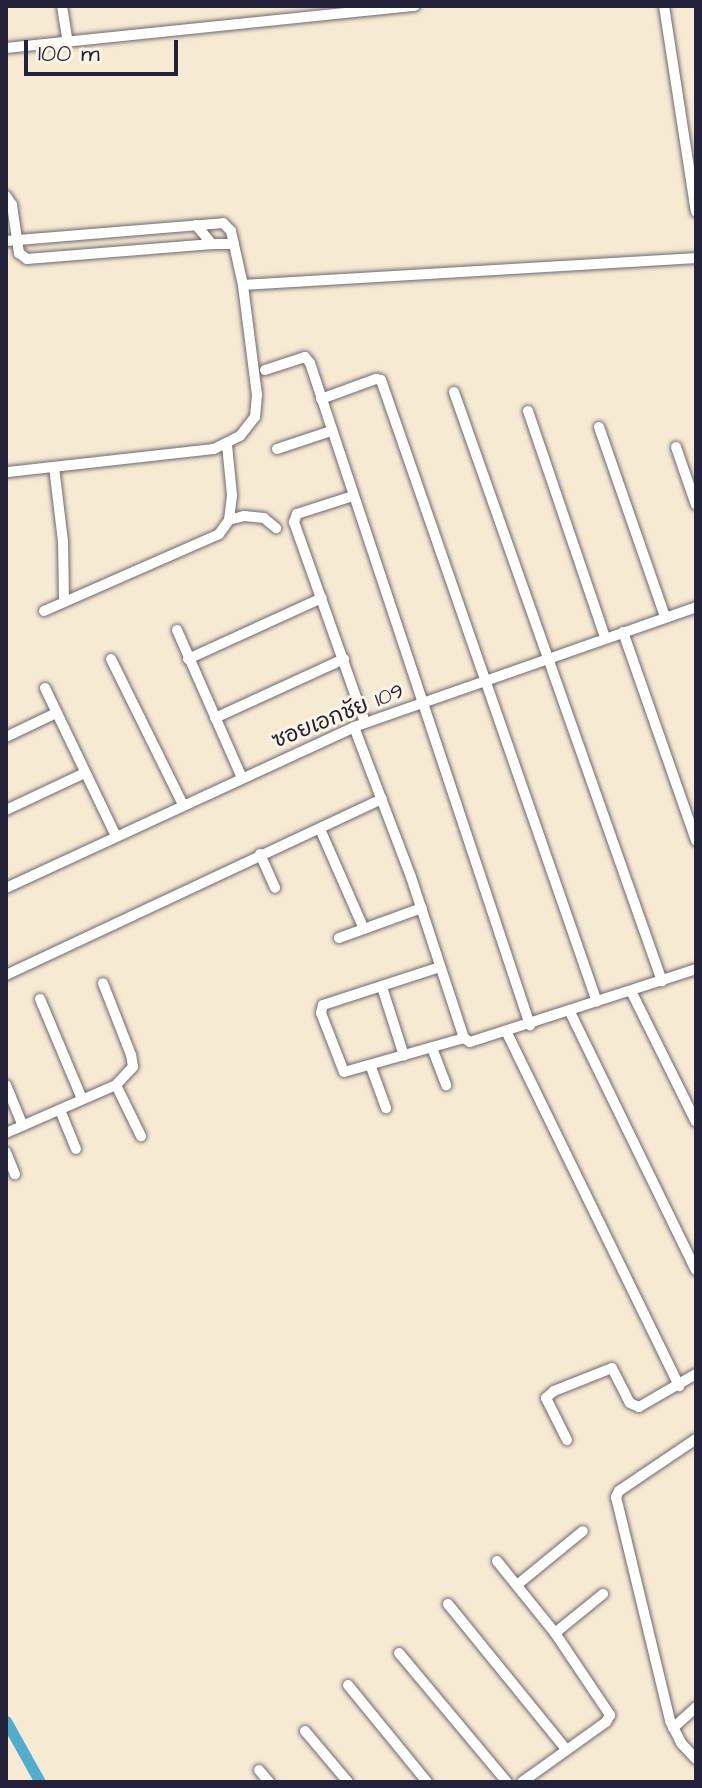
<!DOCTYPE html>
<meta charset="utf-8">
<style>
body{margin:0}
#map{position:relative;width:702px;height:1788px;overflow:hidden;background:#f7ead2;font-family:"Architects Daughter","Playpen Sans Thai",sans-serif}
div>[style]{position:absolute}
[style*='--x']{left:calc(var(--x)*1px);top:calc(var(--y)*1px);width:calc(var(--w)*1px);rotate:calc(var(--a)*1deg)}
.canal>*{height:11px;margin:-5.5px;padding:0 5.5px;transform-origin:5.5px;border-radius:5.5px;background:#50adce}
.roads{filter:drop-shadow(0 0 2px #6d6870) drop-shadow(0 0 2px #6d6870)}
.minor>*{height:10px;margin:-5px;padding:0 5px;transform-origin:5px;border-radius:5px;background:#fff}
span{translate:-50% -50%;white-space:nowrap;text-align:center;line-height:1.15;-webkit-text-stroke:6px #fcf5e5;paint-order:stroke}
.street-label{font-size:22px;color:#22223b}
.frame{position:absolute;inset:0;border:8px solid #22223b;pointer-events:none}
.scale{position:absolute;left:24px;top:40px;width:154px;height:36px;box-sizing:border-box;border:4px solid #22223b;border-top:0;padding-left:10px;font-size:24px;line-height:28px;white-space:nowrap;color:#22223b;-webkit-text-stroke:6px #fcf5e5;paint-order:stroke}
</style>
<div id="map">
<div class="canal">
<i style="--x:6;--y:1721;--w:70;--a:60.9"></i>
</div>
<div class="roads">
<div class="minor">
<i style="--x:62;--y:6;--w:36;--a:81"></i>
<i style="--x:664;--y:6;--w:208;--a:81.2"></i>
<i style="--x:6;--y:48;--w:411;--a:-5.9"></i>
<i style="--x:6;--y:196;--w:11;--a:56"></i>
<i style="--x:12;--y:205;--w:49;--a:81.7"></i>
<i style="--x:19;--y:253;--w:10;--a:37"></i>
<i style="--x:27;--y:259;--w:186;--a:-4.6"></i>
<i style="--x:196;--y:225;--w:25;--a:50"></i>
<i style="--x:212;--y:244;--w:22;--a:0"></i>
<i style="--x:6;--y:241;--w:218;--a:-4.7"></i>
<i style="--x:223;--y:223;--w:11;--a:45"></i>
<i style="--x:231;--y:231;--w:55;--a:77.5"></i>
<i style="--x:243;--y:285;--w:454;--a:-3.4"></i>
<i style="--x:265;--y:370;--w:42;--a:-18"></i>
<i style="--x:305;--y:357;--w:8;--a:50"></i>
<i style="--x:310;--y:363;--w:698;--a:71.62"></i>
<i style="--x:454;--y:392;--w:625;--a:70.55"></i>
<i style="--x:321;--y:399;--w:59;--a:-20"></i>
<i style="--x:376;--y:379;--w:5;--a:11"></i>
<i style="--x:381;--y:380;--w:658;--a:70.85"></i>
<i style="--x:528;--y:411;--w:239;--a:71.2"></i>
<i style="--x:599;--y:427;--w:201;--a:70.8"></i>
<i style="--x:676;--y:447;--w:61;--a:71"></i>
<i style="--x:277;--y:449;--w:57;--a:-18.4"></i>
<i style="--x:54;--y:467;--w:75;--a:83.1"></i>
<i style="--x:63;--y:541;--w:60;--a:89"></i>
<i style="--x:8;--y:472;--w:207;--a:-6.4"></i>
<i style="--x:214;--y:449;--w:29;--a:-27"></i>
<i style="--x:240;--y:436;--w:24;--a:-52"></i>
<i style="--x:255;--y:417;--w:22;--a:-85"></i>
<i style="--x:257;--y:395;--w:111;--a:-97.3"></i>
<i style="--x:353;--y:496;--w:59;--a:162.2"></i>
<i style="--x:297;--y:514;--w:9;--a:111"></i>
<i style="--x:294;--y:522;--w:213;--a:70.5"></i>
<i style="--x:229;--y:520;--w:16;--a:-15"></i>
<i style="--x:244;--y:516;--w:20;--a:6"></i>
<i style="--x:264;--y:518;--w:16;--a:40"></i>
<i style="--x:44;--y:611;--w:191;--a:-23.7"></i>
<i style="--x:219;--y:534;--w:17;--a:-54"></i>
<i style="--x:229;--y:520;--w:25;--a:-83"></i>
<i style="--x:232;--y:495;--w:50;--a:-95.7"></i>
<i style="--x:177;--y:630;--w:162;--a:66.3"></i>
<i style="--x:623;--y:632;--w:221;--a:70.7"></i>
<i style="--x:111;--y:659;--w:163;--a:63.7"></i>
<i style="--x:188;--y:659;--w:147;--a:-24.5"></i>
<i style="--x:45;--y:688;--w:164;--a:64.4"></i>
<i style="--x:215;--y:718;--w:142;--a:-24.6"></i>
<i style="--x:354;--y:727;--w:160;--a:69.2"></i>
<i style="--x:411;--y:877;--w:169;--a:71.8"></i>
<i style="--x:464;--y:1038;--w:7;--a:34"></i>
<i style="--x:470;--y:1042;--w:237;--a:-17.9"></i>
<i style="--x:6;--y:737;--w:55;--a:-25.6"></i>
<i style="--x:6;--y:810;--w:87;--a:-25.1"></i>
<i style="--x:320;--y:829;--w:109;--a:66.3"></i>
<i style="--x:260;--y:854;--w:37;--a:66"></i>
<i style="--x:6;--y:888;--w:383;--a:-24.8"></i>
<i style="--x:354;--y:727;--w:362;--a:-19.3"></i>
<i style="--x:339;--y:938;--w:88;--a:-19.9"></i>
<i style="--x:440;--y:967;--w:123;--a:162"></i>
<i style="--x:323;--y:1005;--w:8;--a:104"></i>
<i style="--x:321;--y:1013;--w:63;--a:68.7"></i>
<i style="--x:344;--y:1072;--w:125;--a:-15.8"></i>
<i style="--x:6;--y:975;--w:415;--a:-25.1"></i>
<i style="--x:382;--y:987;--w:72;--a:72.3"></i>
<i style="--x:631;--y:991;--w:146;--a:63.6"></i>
<i style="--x:40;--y:999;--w:108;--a:67.2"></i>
<i style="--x:570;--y:1012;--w:287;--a:64"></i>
<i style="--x:507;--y:1033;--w:393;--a:64"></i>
<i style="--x:432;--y:1048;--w:40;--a:69"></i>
<i style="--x:371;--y:1067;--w:44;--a:69.9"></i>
<i style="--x:6;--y:1085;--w:44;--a:67.5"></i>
<i style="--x:116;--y:1085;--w:57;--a:63.9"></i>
<i style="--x:60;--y:1110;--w:42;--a:67.7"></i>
<i style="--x:6;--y:1133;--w:120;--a:-23.6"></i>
<i style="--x:116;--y:1085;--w:25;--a:-47"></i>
<i style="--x:133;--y:1067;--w:12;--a:-99"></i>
<i style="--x:131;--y:1055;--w:77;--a:-111.3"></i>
<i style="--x:6;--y:1152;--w:24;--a:68"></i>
<i style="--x:696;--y:1439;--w:93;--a:146"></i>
<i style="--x:619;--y:1491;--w:7;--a:117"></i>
<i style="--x:616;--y:1497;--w:230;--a:76.4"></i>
<i style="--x:670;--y:1721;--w:25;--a:63"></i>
<i style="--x:681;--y:1743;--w:22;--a:47"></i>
<i style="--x:567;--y:1440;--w:47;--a:-116.6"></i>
<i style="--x:546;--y:1398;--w:11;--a:-41"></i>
<i style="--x:554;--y:1391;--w:62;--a:-21.6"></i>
<i style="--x:612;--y:1368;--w:39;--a:63"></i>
<i style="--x:630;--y:1403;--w:10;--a:24"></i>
<i style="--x:639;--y:1407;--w:66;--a:-30.1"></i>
<i style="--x:497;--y:1561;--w:92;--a:51.1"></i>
<i style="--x:555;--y:1633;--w:99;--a:56.1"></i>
<i style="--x:610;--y:1715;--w:8;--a:120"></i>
<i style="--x:606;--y:1722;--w:103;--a:144.5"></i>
<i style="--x:517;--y:1585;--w:85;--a:-39.3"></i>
<i style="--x:448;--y:1604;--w:187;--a:50.9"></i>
<i style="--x:555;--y:1633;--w:62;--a:-39.1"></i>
<i style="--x:399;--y:1653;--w:168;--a:50.1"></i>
<i style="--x:348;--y:1685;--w:125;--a:50.8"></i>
<i style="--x:673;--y:1728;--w:31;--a:-42"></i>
<i style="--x:305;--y:1731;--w:67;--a:49.9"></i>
<i style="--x:259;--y:1770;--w:16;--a:50"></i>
</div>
</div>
<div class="street-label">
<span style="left:338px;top:716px;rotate:-22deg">ซอยเอกชัย 109</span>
</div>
<div class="frame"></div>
<div class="scale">100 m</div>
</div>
